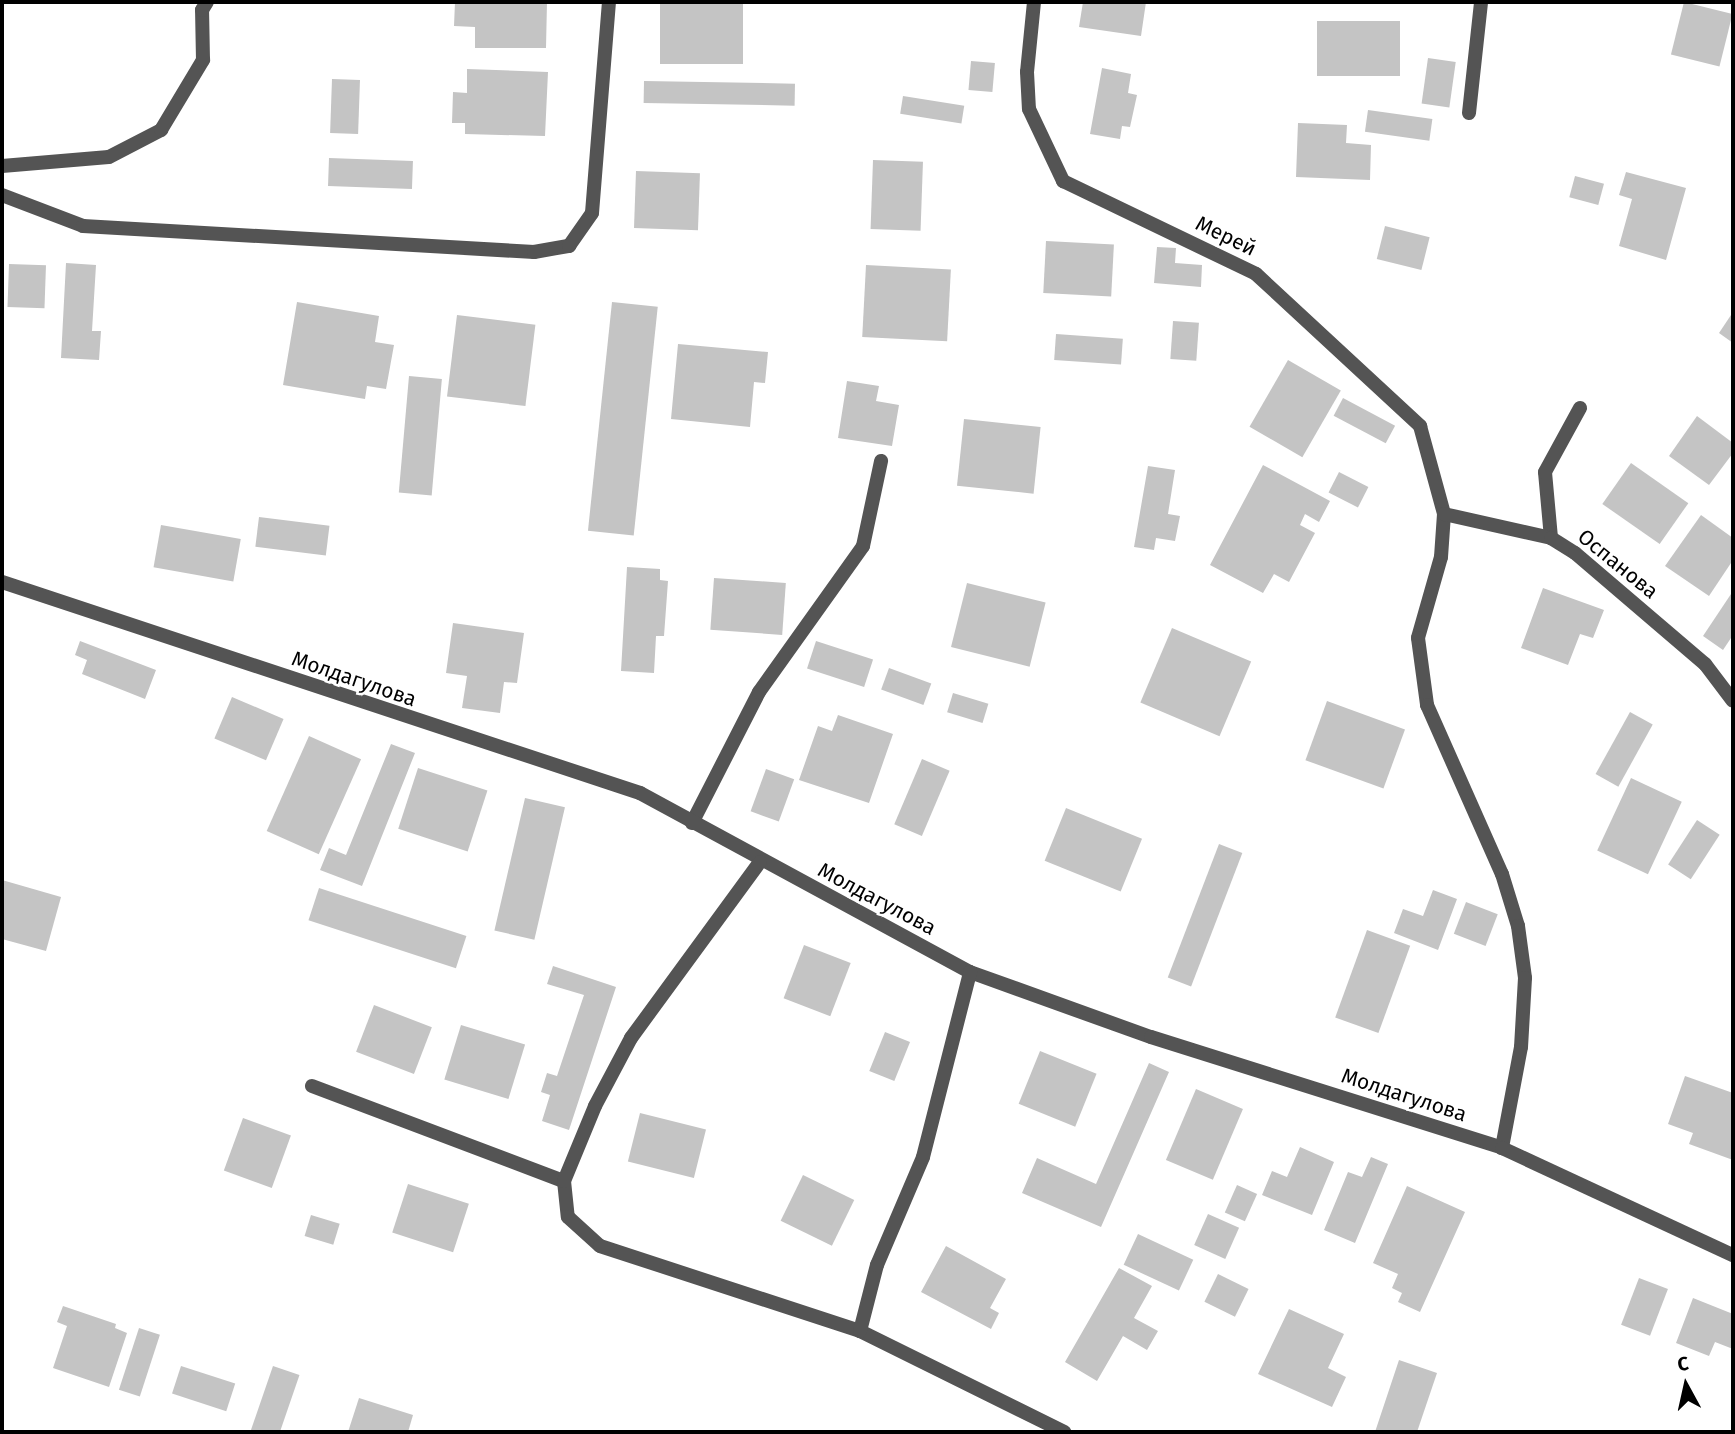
<!DOCTYPE html>
<meta charset="utf-8">
<style>
body{margin:0}
#map{position:relative;width:1735px;height:1434px;overflow:hidden;background:#fff;font-family:"Fira Sans",sans-serif}
div>[style]{position:absolute}
[style*='--x']{left:calc(var(--x)*1px);top:calc(var(--y)*1px);width:calc(var(--w)*1px);rotate:calc(var(--a)*1deg)}
.building>*{inset:0;background:#c4c4c4;transform-origin:0 0}
.service>*{height:14px;margin:-7px;padding:0 7px;transform-origin:7px;border-radius:7px;background:#545454}
.minor>*{height:14px;margin:-7px;padding:0 7px;transform-origin:7px;border-radius:7px;background:#545454}
span{translate:-50% -50%;white-space:nowrap;text-align:center;line-height:1.15;-webkit-text-stroke:5px #fff;paint-order:stroke}
.street-label{font-size:21px;color:#000}
.frame{position:absolute;inset:0;border:4px solid #000;pointer-events:none}
.north{position:absolute;left:1651px;top:1350px;width:70px;height:70px;-webkit-text-stroke:5px #fff;paint-order:stroke;rotate:352deg;font-size:19px;font-weight:700;line-height:28px;text-align:center;color:#000}
.north::after{content:'';display:block;margin:auto;width:24px;height:32px;background:#000;clip-path:polygon(50% 0,100% 100%,50% 72%,0 100%)}
</style>
<div id="map">
<div class="building">
<i style="clip-path:polygon(455px 2px,547px 2px,546px 48px,475px 48px,475px 27px,454px 26px)"></i>
<i style="left:660px;top:2px;width:83px;height:62px"></i>
<i style="clip-path:polygon(1083px 2px,1146px 2px,1141px 36px,1079px 27px)"></i>
<i style="left:1684px;top:2px;width:50px;height:54px;rotate:14deg"></i>
<i style="left:1317px;top:21px;width:83px;height:55px"></i>
<i style="left:1428px;top:58px;width:28px;height:46px;rotate:8deg"></i>
<i style="left:971px;top:61px;width:24px;height:29px;rotate:5deg"></i>
<i style="clip-path:polygon(1102px 68px,1131px 74px,1128px 93px,1137px 95px,1130px 127px,1122px 126px,1120px 139px,1090px 134px)"></i>
<i style="clip-path:polygon(467px 69px,548px 72px,545px 136px,465px 134px,465px 123px,452px 123px,453px 92px,467px 93px)"></i>
<i style="left:332px;top:79px;width:28px;height:54px;rotate:2deg"></i>
<i style="left:644px;top:81px;width:151px;height:22px;rotate:1deg"></i>
<i style="left:903px;top:96px;width:62px;height:18px;rotate:9deg"></i>
<i style="left:1368px;top:110px;width:65px;height:22px;rotate:8deg"></i>
<i style="clip-path:polygon(1298px 123px,1347px 125px,1346px 143px,1371px 145px,1370px 180px,1296px 177px)"></i>
<i style="left:329px;top:158px;width:84px;height:28px;rotate:2deg"></i>
<i style="left:873px;top:160px;width:50px;height:69px;rotate:2deg"></i>
<i style="left:636px;top:171px;width:64px;height:57px;rotate:2deg"></i>
<i style="clip-path:polygon(1626px 172px,1686px 188px,1666px 260px,1619px 246px,1632px 199px,1619px 195px)"></i>
<i style="left:1575px;top:176px;width:30px;height:22px;rotate:15deg"></i>
<i style="left:1385px;top:226px;width:46px;height:34px;rotate:14deg"></i>
<i style="left:1046px;top:241px;width:68px;height:52px;rotate:3deg"></i>
<i style="clip-path:polygon(1157px 247px,1176px 248px,1175px 263px,1202px 265px,1201px 287px,1154px 283px)"></i>
<i style="clip-path:polygon(66px 263px,96px 265px,92px 331px,101px 331px,99px 360px,61px 358px)"></i>
<i style="left:9px;top:264px;width:37px;height:43px;rotate:2deg"></i>
<i style="left:866px;top:265px;width:85px;height:72px;rotate:3deg"></i>
<i style="clip-path:polygon(297px 302px,379px 316px,375px 342px,394px 345px,386px 389px,367px 386px,365px 399px,283px 385px)"></i>
<i style="left:612px;top:302px;width:46px;height:230px;rotate:6deg"></i>
<i style="clip-path:polygon(1733px 312px,1733px 343px,1719px 333px)"></i>
<i style="left:457px;top:315px;width:79px;height:82px;rotate:7deg"></i>
<i style="left:1173px;top:321px;width:26px;height:38px;rotate:4deg"></i>
<i style="left:1056px;top:334px;width:67px;height:26px;rotate:4deg"></i>
<i style="clip-path:polygon(678px 344px,768px 352px,765px 383px,754px 382px,750px 427px,671px 419px)"></i>
<i style="left:1288px;top:360px;width:61px;height:77px;rotate:30deg"></i>
<i style="left:409px;top:376px;width:33px;height:117px;rotate:5deg"></i>
<i style="clip-path:polygon(847px 381px,879px 386px,876px 401px,899px 405px,892px 446px,838px 438px)"></i>
<i style="left:1343px;top:398px;width:59px;height:20px;rotate:28deg"></i>
<i style="clip-path:polygon(1697px 416px,1733px 443px,1733px 453px,1709px 485px,1669px 456px)"></i>
<i style="left:964px;top:419px;width:77px;height:67px;rotate:6deg"></i>
<i style="left:1631px;top:463px;width:70px;height:50px;rotate:35deg"></i>
<i style="clip-path:polygon(1263px 465px,1330px 501px,1319px 522px,1305px 514px,1300px 525px,1315px 533px,1289px 582px,1274px 574px,1263px 593px,1210px 565px)"></i>
<i style="clip-path:polygon(1148px 466px,1175px 470px,1168px 514px,1180px 516px,1175px 541px,1156px 538px,1154px 550px,1134px 547px)"></i>
<i style="left:1339px;top:472px;width:33px;height:23px;rotate:27deg"></i>
<i style="clip-path:polygon(1701px 515px,1733px 538px,1733px 560px,1709px 596px,1665px 566px)"></i>
<i style="left:259px;top:517px;width:71px;height:30px;rotate:7deg"></i>
<i style="left:161px;top:525px;width:81px;height:43px;rotate:10deg"></i>
<i style="clip-path:polygon(627px 567px,660px 569px,660px 580px,668px 581px,664px 636px,656px 636px,654px 673px,621px 671px)"></i>
<i style="left:714px;top:578px;width:72px;height:52px;rotate:4deg"></i>
<i style="left:967px;top:583px;width:81px;height:66px;rotate:14deg"></i>
<i style="clip-path:polygon(1543px 588px,1604px 610px,1593px 638px,1580px 634px,1568px 665px,1521px 648px)"></i>
<i style="clip-path:polygon(1733px 591px,1733px 635px,1723px 650px,1703px 636px)"></i>
<i style="clip-path:polygon(453px 623px,524px 633px,517px 683px,504px 682px,500px 713px,462px 708px,467px 676px,446px 673px)"></i>
<i style="left:1172px;top:628px;width:86px;height:81px;rotate:23deg"></i>
<i style="clip-path:polygon(80px 641px,156px 670px,145px 699px,82px 674px,87px 660px,75px 655px)"></i>
<i style="left:816px;top:641px;width:60px;height:29px;rotate:18deg"></i>
<i style="left:889px;top:668px;width:45px;height:23px;rotate:20deg"></i>
<i style="left:953px;top:693px;width:37px;height:20px;rotate:17deg"></i>
<i style="left:232px;top:697px;width:56px;height:45px;rotate:23deg"></i>
<i style="left:1327px;top:701px;width:83px;height:63px;rotate:20deg"></i>
<i style="left:1630px;top:712px;width:26px;height:71px;rotate:29deg"></i>
<i style="clip-path:polygon(838px 715px,893px 734px,869px 803px,799px 780px,818px 726px,832px 731px)"></i>
<i style="left:309px;top:736px;width:57px;height:104px;rotate:24deg"></i>
<i style="clip-path:polygon(391px 744px,415px 753px,362px 886px,320px 870px,329px 848px,346px 855px)"></i>
<i style="left:922px;top:759px;width:30px;height:71px;rotate:23deg"></i>
<i style="left:418px;top:768px;width:73px;height:64px;rotate:18deg"></i>
<i style="left:766px;top:769px;width:30px;height:45px;rotate:20deg"></i>
<i style="left:1631px;top:778px;width:56px;height:80px;rotate:25deg"></i>
<i style="left:525px;top:798px;width:41px;height:136px;rotate:13deg"></i>
<i style="left:1066px;top:808px;width:82px;height:57px;rotate:22deg"></i>
<i style="left:1697px;top:820px;width:27px;height:53px;rotate:33deg"></i>
<i style="left:1219px;top:844px;width:25px;height:143px;rotate:21deg"></i>
<i style="clip-path:polygon(2px 880px,61px 897px,46px 951px,2px 939px)"></i>
<i style="left:319px;top:888px;width:155px;height:34px;rotate:18deg"></i>
<i style="clip-path:polygon(1433px 890px,1457px 899px,1438px 950px,1394px 933px,1403px 909px,1423px 916px)"></i>
<i style="left:1466px;top:902px;width:34px;height:34px;rotate:21deg"></i>
<i style="left:1367px;top:930px;width:46px;height:93px;rotate:20deg"></i>
<i style="left:804px;top:945px;width:50px;height:57px;rotate:21deg"></i>
<i style="clip-path:polygon(553px 966px,616px 987px,569px 1130px,542px 1121px,550px 1095px,541px 1092px,547px 1073px,557px 1076px,584px 995px,547px 984px)"></i>
<i style="left:374px;top:1005px;width:62px;height:50px;rotate:21deg"></i>
<i style="left:461px;top:1025px;width:67px;height:57px;rotate:17deg"></i>
<i style="left:885px;top:1032px;width:27px;height:42px;rotate:22deg"></i>
<i style="left:1040px;top:1051px;width:61px;height:57px;rotate:22deg"></i>
<i style="clip-path:polygon(1149px 1063px,1169px 1072px,1101px 1227px,1022px 1193px,1037px 1158px,1096px 1184px)"></i>
<i style="clip-path:polygon(1685px 1076px,1733px 1093px,1733px 1160px,1689px 1144px,1693px 1133px,1668px 1124px)"></i>
<i style="left:1196px;top:1089px;width:51px;height:77px;rotate:23deg"></i>
<i style="left:640px;top:1113px;width:68px;height:50px;rotate:14deg"></i>
<i style="left:243px;top:1118px;width:51px;height:56px;rotate:20deg"></i>
<i style="clip-path:polygon(1300px 1147px,1334px 1162px,1312px 1215px,1262px 1195px,1272px 1171px,1287px 1177px)"></i>
<i style="clip-path:polygon(1371px 1157px,1388px 1164px,1355px 1243px,1324px 1230px,1348px 1172px,1362px 1177px)"></i>
<i style="left:803px;top:1175px;width:57px;height:51px;rotate:26deg"></i>
<i style="left:408px;top:1184px;width:64px;height:51px;rotate:18deg"></i>
<i style="left:1237px;top:1185px;width:22px;height:30px;rotate:24deg"></i>
<i style="clip-path:polygon(1407px 1186px,1465px 1212px,1420px 1312px,1398px 1302px,1402px 1293px,1392px 1288px,1398px 1274px,1373px 1263px)"></i>
<i style="left:1208px;top:1214px;width:34px;height:34px;rotate:24deg"></i>
<i style="left:311px;top:1215px;width:30px;height:22px;rotate:17deg"></i>
<i style="left:1138px;top:1234px;width:61px;height:34px;rotate:25deg"></i>
<i style="clip-path:polygon(946px 1246px,1006px 1279px,990px 1308px,999px 1313px,991px 1329px,921px 1292px)"></i>
<i style="clip-path:polygon(1119px 1268px,1152px 1286px,1134px 1318px,1158px 1331px,1147px 1350px,1123px 1336px,1097px 1381px,1065px 1362px)"></i>
<i style="left:1218px;top:1274px;width:34px;height:31px;rotate:26deg"></i>
<i style="left:1639px;top:1278px;width:31px;height:50px;rotate:21deg"></i>
<i style="clip-path:polygon(1693px 1298px,1733px 1314px,1733px 1349px,1715px 1342px,1709px 1356px,1676px 1343px)"></i>
<i style="clip-path:polygon(63px 1306px,116px 1324px,115px 1328px,127px 1333px,109px 1387px,53px 1368px,67px 1326px,57px 1322px)"></i>
<i style="clip-path:polygon(1289px 1309px,1344px 1334px,1328px 1368px,1346px 1377px,1332px 1407px,1258px 1374px)"></i>
<i style="left:139px;top:1328px;width:22px;height:65px;rotate:18deg"></i>
<i style="clip-path:polygon(1399px 1360px,1437px 1373px,1417px 1432px,1375px 1432px)"></i>
<i style="left:181px;top:1366px;width:57px;height:29px;rotate:18deg"></i>
<i style="left:273px;top:1366px;width:28px;height:70px;rotate:19deg"></i>
<i style="clip-path:polygon(359px 1398px,413px 1415px,408px 1432px,348px 1432px)"></i>
</div>
<div class="service">
<i style="--x:1551;--y:538;--w:66;--a:-95.2"></i>
<i style="--x:1545;--y:472;--w:73;--a:-61.3"></i>
<i style="--x:692;--y:823;--w:147;--a:-62.9"></i>
<i style="--x:759;--y:692;--w:179;--a:-54.5"></i>
<i style="--x:863;--y:546;--w:87;--a:-78"></i>
</div>
<div class="minor">
<i style="--x:1034;--y:2;--w:70;--a:95.7"></i>
<i style="--x:1027;--y:72;--w:37;--a:87"></i>
<i style="--x:1029;--y:109;--w:80;--a:64.7"></i>
<i style="--x:1063;--y:181;--w:214;--a:25.7"></i>
<i style="--x:1256;--y:274;--w:224;--a:42.8"></i>
<i style="--x:1420;--y:426;--w:91;--a:74.7"></i>
<i style="--x:1444;--y:514;--w:43;--a:94"></i>
<i style="--x:1441;--y:557;--w:84;--a:105.9"></i>
<i style="--x:1418;--y:638;--w:68;--a:82.3"></i>
<i style="--x:1427;--y:705;--w:185;--a:66.1"></i>
<i style="--x:1502;--y:874;--w:54;--a:72.9"></i>
<i style="--x:1518;--y:926;--w:52;--a:82.3"></i>
<i style="--x:1525;--y:978;--w:69;--a:93.3"></i>
<i style="--x:1521;--y:1047;--w:103;--a:100.7"></i>
<i style="--x:1469;--y:113;--w:112;--a:-83.8"></i>
<i style="--x:2;--y:166;--w:107;--a:-4.8"></i>
<i style="--x:109;--y:157;--w:59;--a:-27.4"></i>
<i style="--x:161;--y:130;--w:82;--a:-59"></i>
<i style="--x:203;--y:60;--w:50;--a:-91.1"></i>
<i style="--x:202;--y:10;--w:9;--a:-58"></i>
<i style="--x:2;--y:195;--w:87;--a:20.9"></i>
<i style="--x:83;--y:226;--w:452;--a:3.3"></i>
<i style="--x:534;--y:252;--w:36;--a:-10"></i>
<i style="--x:569;--y:246;--w:40;--a:-55.1"></i>
<i style="--x:592;--y:213;--w:212;--a:-85.4"></i>
<i style="--x:1444;--y:514;--w:110;--a:12.6"></i>
<i style="--x:1551;--y:538;--w:28;--a:32"></i>
<i style="--x:1575;--y:553;--w:171;--a:40.5"></i>
<i style="--x:1705;--y:664;--w:46;--a:52.9"></i>
<i style="--x:2;--y:582;--w:672;--a:18.3"></i>
<i style="--x:640;--y:793;--w:375;--a:28.5"></i>
<i style="--x:970;--y:972;--w:192;--a:19.8"></i>
<i style="--x:1151;--y:1037;--w:368;--a:17.5"></i>
<i style="--x:1502;--y:1148;--w:255;--a:24.9"></i>
<i style="--x:312;--y:1086;--w:269;--a:20.7"></i>
<i style="--x:564;--y:1181;--w:36;--a:84"></i>
<i style="--x:568;--y:1217;--w:43;--a:42.2"></i>
<i style="--x:600;--y:1246;--w:274;--a:18.1"></i>
<i style="--x:860;--y:1331;--w:228;--a:26.3"></i>
<i style="--x:564;--y:1181;--w:81;--a:-67.5"></i>
<i style="--x:595;--y:1106;--w:77;--a:-62.1"></i>
<i style="--x:631;--y:1038;--w:218;--a:-53.8"></i>
<i style="--x:860;--y:1331;--w:68;--a:-75.6"></i>
<i style="--x:877;--y:1265;--w:117;--a:-66.9"></i>
<i style="--x:923;--y:1157;--w:191;--a:-75.7"></i>
</div>
<div class="street-label">
<span style="left:1226px;top:236px;rotate:26deg">Мерей</span>
<span style="left:1618px;top:564px;rotate:39deg">Оспанова</span>
<span style="left:354px;top:679px;rotate:19deg">Молдагулова</span>
<span style="left:877px;top:899px;rotate:28deg">Молдагулова</span>
<span style="left:1404px;top:1095px;rotate:18deg">Молдагулова</span>
</div>
<div class="frame"></div>
<div class="north">С</div>
</div>
